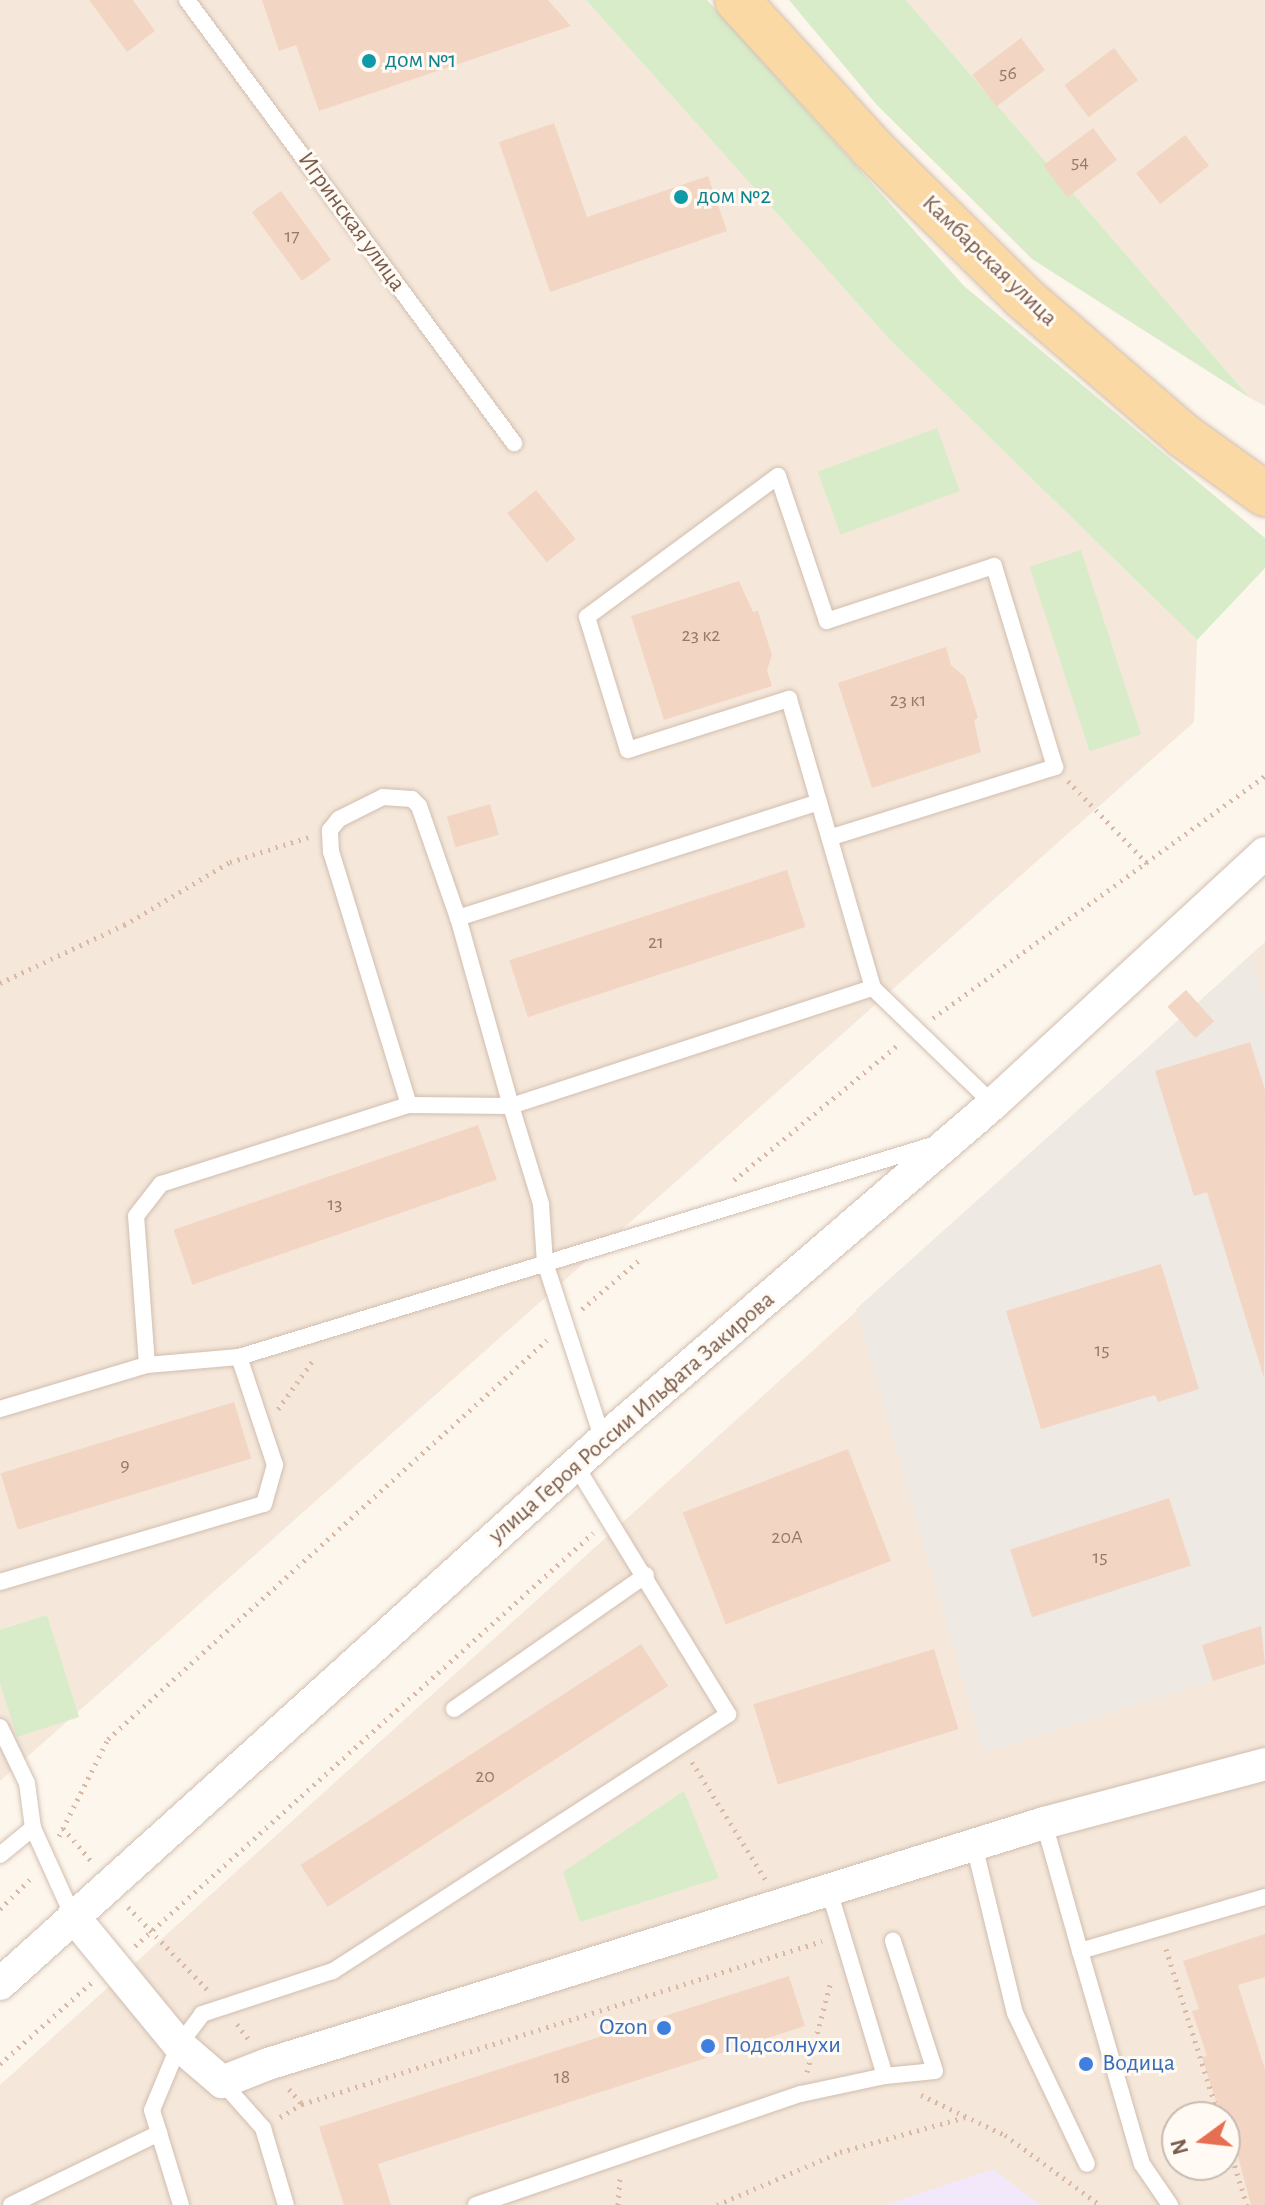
<!DOCTYPE html>
<meta charset="utf-8">
<style>
body{margin:0}
#map{position:relative;width:1265px;height:2205px;overflow:hidden;background:#fdf6ec;font-family:"Alegreya Sans",sans-serif}
div>[style]{position:absolute}
[style*='--x']{left:calc(var(--x)*1px);top:calc(var(--y)*1px);width:calc(var(--w)*1px);rotate:calc(var(--a)*1deg)}
.residential>*{inset:0;background:#f5e8da}
.industrial>*{inset:0;background:#efe9e4}
.education>*{inset:0;background:#f3e8fa}
.green>*{inset:0;background:#d8ecc9;transform-origin:0 0}
.building>*{inset:0;background:#f3d5c3;transform-origin:0 0}
.path>*{height:5px;margin-top:-2.5px;transform-origin:0;background:repeating-linear-gradient(90deg,#d9b8a5 0 2px,transparent 0 8px)}
.roads{filter:drop-shadow(0 0 2px #d1beb0) drop-shadow(0 0 2px #d1beb0)}
.service>*{height:16px;margin:-8px;padding:0 8px;transform-origin:8px;border-radius:8px;background:#fff}
.minor>*{height:32px;margin:-16px;padding:0 16px;transform-origin:16px;border-radius:16px;background:#fff}
.primary>*{height:44px;margin:-22px;padding:0 22px;transform-origin:22px;border-radius:22px;background:#fbd9a5}
.dots>*{width:22px;height:22px;translate:-50% -50%;box-sizing:border-box;border:4px solid #fffaf3;border-radius:50%}
span{translate:-50% -50%;white-space:nowrap;text-align:center;line-height:1.15;-webkit-text-stroke:6px #fffaf3;paint-order:stroke}
.number-label{font-size:20px;color:#987a6a}
.number-label span{-webkit-text-stroke-width:0}
.culture-label{font-size:24px;color:#0d838f}
.left{translate:0 -50%;text-align:left}
.street-label{font-size:24px;color:#7a5c4d}
.shop-label{font-size:24px;color:#366cbe}
.right{translate:-100% -50%;text-align:right}
.north{position:absolute;left:1161px;top:2101px;width:80px;height:80px;box-sizing:border-box;background:#fffaf3;border:2px solid #cabbb1;border-radius:50%;rotate:255deg;font-size:22px;font-weight:700;line-height:32px;text-align:center;color:#7a5c4d}
.north::after{content:'';display:block;margin:auto;width:28px;height:36px;background:#e76f51;clip-path:polygon(50% 0,100% 100%,50% 72%,0 100%)}
</style>
<div id="map">
<div class="residential">
<i style="clip-path:polygon(0 0,586px 0,891px 341px,1197px 640px,1194px 722px,0 1781px)"></i>
<i style="clip-path:polygon(906px 0,1265px 0,1265px 406px,1250px 398px)"></i>
<i style="clip-path:polygon(evenodd,1265px 942px,1265px 2205px,0 2205px,0 2085px,1265px 942px,1177px 2117px,1225px 2117px,1225px 2165px,1177px 2165px,1177px 2117px)"></i>
</div>
<div class="industrial">
<i style="clip-path:polygon(1251px 955px,1265px 1003px,1265px 1664px,984px 1753px,856px 1309px)"></i>
</div>
<div class="education">
<i style="clip-path:polygon(993px 2169px,1040px 2205px,885px 2205px)"></i>
</div>
<div class="green">
<i style="clip-path:polygon(586px 0,707px 0,964px 286px,1265px 538px,1265px 568px,1197px 640px,891px 341px)"></i>
<i style="clip-path:polygon(789px 0,906px 0,1250px 398px,1032px 259px,876px 104px)"></i>
<i style="left:937px;top:428px;width:67px;height:127px;rotate:70deg"></i>
<i style="left:1081px;top:550px;width:194px;height:54px;rotate:72deg"></i>
<i style="clip-path:polygon(47px 1615px,79px 1717px,17px 1737px,0 1683px,0 1630px)"></i>
<i style="clip-path:polygon(684px 1791px,719px 1878px,580px 1922px,563px 1872px)"></i>
</div>
<div class="building">
<i style="clip-path:polygon(89px 0,133px 0,155px 31px,127px 52px)"></i>
<i style="clip-path:polygon(262px 0,548px 0,571px 26px,319px 111px,296px 45px,279px 51px)"></i>
<i style="left:1021px;top:38px;width:40px;height:61px;rotate:53deg"></i>
<i style="left:1114px;top:48px;width:40px;height:62px;rotate:53deg"></i>
<i style="clip-path:polygon(554px 123px,587px 217px,708px 176px,727px 231px,550px 292px,499px 142px)"></i>
<i style="left:1093px;top:128px;width:40px;height:62px;rotate:53deg"></i>
<i style="left:1185px;top:135px;width:39px;height:62px;rotate:52deg"></i>
<i style="left:281px;top:191px;width:85px;height:36px;rotate:54deg"></i>
<i style="left:536px;top:490px;width:63px;height:37px;rotate:51deg"></i>
<i style="clip-path:polygon(739px 581px,753px 612px,758px 611px,772px 655px,767px 670px,772px 686px,664px 720px,631px 616px)"></i>
<i style="clip-path:polygon(946px 647px,951px 665px,965px 677px,978px 718px,974px 720px,981px 752px,872px 788px,838px 683px)"></i>
<i style="left:490px;top:804px;width:32px;height:45px;rotate:74deg"></i>
<i style="left:787px;top:870px;width:60px;height:292px;rotate:72deg"></i>
<i style="left:1186px;top:990px;width:42px;height:25px;rotate:48deg"></i>
<i style="clip-path:polygon(1250px 1042px,1265px 1090px,1264px 1378px,1207px 1192px,1194px 1196px,1155px 1071px)"></i>
<i style="left:478px;top:1125px;width:58px;height:322px;rotate:71deg"></i>
<i style="clip-path:polygon(1161px 1264px,1199px 1389px,1158px 1402px,1155px 1395px,1041px 1429px,1006px 1311px)"></i>
<i style="left:234px;top:1402px;width:59px;height:244px;rotate:73deg"></i>
<i style="left:848px;top:1449px;width:120px;height:177px;rotate:69deg"></i>
<i style="left:1169px;top:1498px;width:71px;height:167px;rotate:72deg"></i>
<i style="clip-path:polygon(1261px 1626px,1265px 1664px,1213px 1681px,1202px 1645px)"></i>
<i style="left:641px;top:1644px;width:50px;height:406px;rotate:57deg"></i>
<i style="left:934px;top:1649px;width:84px;height:189px;rotate:73deg"></i>
<i style="clip-path:polygon(1265px 1934px,1265px 1977px,1238px 1985px,1265px 2069px,1265px 2205px,1251px 2205px,1228px 2120px,1221px 2117px,1202px 2057px,1207px 2056px,1192px 2011px,1199px 2009px,1183px 1961px)"></i>
<i style="clip-path:polygon(789px 1976px,805px 2026px,378px 2164px,391px 2205px,344px 2205px,319px 2127px)"></i>
</div>
<div class="path">
<i style="--x:1068;--y:781;--w:115;--a:46.1"></i>
<i style="--x:0;--y:983;--w:137;--a:-25.1"></i>
<i style="--x:124;--y:925;--w:123;--a:-30.7"></i>
<i style="--x:230;--y:862;--w:83;--a:-17.6"></i>
<i style="--x:933;--y:1018;--w:411;--a:-36.1"></i>
<i style="--x:734;--y:1180;--w:214;--a:-39.5"></i>
<i style="--x:582;--y:1309;--w:74;--a:-40.6"></i>
<i style="--x:278;--y:1409;--w:62;--a:-54.2"></i>
<i style="--x:692;--y:1762;--w:138;--a:58"></i>
<i style="--x:63;--y:1828;--w:45;--a:49.5"></i>
<i style="--x:59;--y:1836;--w:109;--a:-63.2"></i>
<i style="--x:108;--y:1739;--w:593;--a:-42.27"></i>
<i style="--x:128;--y:1907;--w:114;--a:46.1"></i>
<i style="--x:0;--y:1909;--w:45;--a:-45"></i>
<i style="--x:135;--y:1946;--w:617;--a:-42.04"></i>
<i style="--x:1166;--y:1949;--w:176;--a:72.5"></i>
<i style="--x:237;--y:2024;--w:21;--a:53"></i>
<i style="--x:0;--y:2064;--w:123;--a:-41.7"></i>
<i style="--x:807;--y:2072;--w:94;--a:-75.2"></i>
<i style="--x:289;--y:2089;--w:20;--a:49"></i>
<i style="--x:921;--y:2095;--w:93;--a:25.5"></i>
<i style="--x:1005;--y:2135;--w:118;--a:36.4"></i>
<i style="--x:280;--y:2117;--w:26;--a:-31"></i>
<i style="--x:302;--y:2104;--w:545;--a:-17.4"></i>
<i style="--x:1225;--y:2135;--w:73;--a:72.6"></i>
<i style="--x:618;--y:2205;--w:27;--a:-86"></i>
<i style="--x:717;--y:2205;--w:134;--a:-23.3"></i>
<i style="--x:840;--y:2152;--w:130;--a:-15.6"></i>
</div>
<div class="roads">
<div class="service">
<i style="--x:187;--y:0;--w:551;--a:53.57"></i>
<i style="--x:832;--y:837;--w:234;--a:-17.4"></i>
<i style="--x:1055;--y:767;--w:210;--a:-106.9"></i>
<i style="--x:994;--y:566;--w:176;--a:161.8"></i>
<i style="--x:827;--y:621;--w:153;--a:-108.7"></i>
<i style="--x:778;--y:476;--w:237;--a:143.6"></i>
<i style="--x:587;--y:617;--w:139;--a:72.9"></i>
<i style="--x:628;--y:750;--w:169;--a:-17.6"></i>
<i style="--x:789;--y:699;--w:301;--a:73.8"></i>
<i style="--x:873;--y:988;--w:167;--a:44"></i>
<i style="--x:409;--y:1105;--w:265;--a:-107.1"></i>
<i style="--x:331;--y:852;--w:22;--a:-93"></i>
<i style="--x:330;--y:830;--w:14;--a:-51"></i>
<i style="--x:339;--y:819;--w:49;--a:-26.6"></i>
<i style="--x:383;--y:797;--w:29;--a:4"></i>
<i style="--x:412;--y:799;--w:10;--a:45"></i>
<i style="--x:419;--y:806;--w:119;--a:70.8"></i>
<i style="--x:147;--y:1365;--w:149;--a:-94.2"></i>
<i style="--x:136;--y:1216;--w:41;--a:-52"></i>
<i style="--x:161;--y:1184;--w:260;--a:-17.7"></i>
<i style="--x:409;--y:1105;--w:102;--a:0.6"></i>
<i style="--x:511;--y:1106;--w:195;--a:-105.7"></i>
<i style="--x:458;--y:918;--w:379;--a:-17.8"></i>
<i style="--x:0;--y:1409;--w:153;--a:-16.7"></i>
<i style="--x:147;--y:1365;--w:92;--a:-5"></i>
<i style="--x:239;--y:1357;--w:729;--a:-16.99"></i>
<i style="--x:603;--y:1440;--w:186;--a:-108.1"></i>
<i style="--x:545;--y:1263;--w:59;--a:-93.9"></i>
<i style="--x:541;--y:1204;--w:102;--a:-107"></i>
<i style="--x:511;--y:1106;--w:381;--a:-18.1"></i>
<i style="--x:0;--y:1582;--w:275;--a:-16.5"></i>
<i style="--x:264;--y:1504;--w:41;--a:-74.2"></i>
<i style="--x:275;--y:1465;--w:114;--a:-108.4"></i>
<i style="--x:454;--y:1709;--w:234;--a:-34.9"></i>
<i style="--x:0;--y:1727;--w:62;--a:64.3"></i>
<i style="--x:27;--y:1783;--w:45;--a:82.4"></i>
<i style="--x:1044;--y:1823;--w:133;--a:74.3"></i>
<i style="--x:1080;--y:1951;--w:193;--a:-16.3"></i>
<i style="--x:974;--y:1845;--w:173;--a:76.3"></i>
<i style="--x:1015;--y:2013;--w:167;--a:64.5"></i>
<i style="--x:0;--y:1855;--w:43;--a:-39.3"></i>
<i style="--x:33;--y:1828;--w:97;--a:65.6"></i>
<i style="--x:1080;--y:1951;--w:222;--a:73.8"></i>
<i style="--x:1142;--y:2164;--w:50;--a:55.7"></i>
<i style="--x:885;--y:2076;--w:50;--a:-5.7"></i>
<i style="--x:935;--y:2071;--w:137;--a:-107.9"></i>
<i style="--x:222;--y:2082;--w:62;--a:48.3"></i>
<i style="--x:263;--y:2128;--w:80;--a:73.4"></i>
<i style="--x:11;--y:2205;--w:165;--a:-25.9"></i>
<i style="--x:181;--y:2205;--w:99;--a:-107"></i>
<i style="--x:152;--y:2110;--w:70;--a:-67.4"></i>
<i style="--x:179;--y:2045;--w:39;--a:-53"></i>
<i style="--x:202;--y:2014;--w:138;--a:-18.2"></i>
<i style="--x:333;--y:1971;--w:471;--a:-33"></i>
<i style="--x:728;--y:1714;--w:291;--a:-121.5"></i>
<i style="--x:476;--y:2205;--w:343;--a:-18.9"></i>
<i style="--x:801;--y:2094;--w:86;--a:-12.1"></i>
<i style="--x:885;--y:2076;--w:194;--a:-106.8"></i>
</div>
<div class="minor">
<i style="--x:73;--y:1916;--w:167;--a:50.6"></i>
<i style="--x:179;--y:2045;--w:57;--a:40.7"></i>
<i style="--x:222;--y:2082;--w:49;--a:-21.4"></i>
<i style="--x:268;--y:2064;--w:813;--a:-17.25"></i>
<i style="--x:1044;--y:1823;--w:229;--a:-14.9"></i>
<i style="--x:0;--y:1984;--w:812;--a:-42.06"></i>
<i style="--x:603;--y:1440;--w:515;--a:-40.75"></i>
<i style="--x:993;--y:1104;--w:370;--a:-42.7"></i>
</div>
<div class="primary">
<i style="--x:737;--y:0;--w:199;--a:47.6"></i>
<i style="--x:871;--y:147;--w:214;--a:44.6"></i>
<i style="--x:1023;--y:297;--w:213;--a:40.8"></i>
<i style="--x:1184;--y:436;--w:100;--a:35.6"></i>
</div>
</div>
<div class="dots">
<i style="left:369px;top:61px;background:#0f9aa8"></i>
<i style="left:681px;top:197px;background:#0f9aa8"></i>
<i style="left:664px;top:2028px;background:#3f7fe0"></i>
<i style="left:708px;top:2046px;background:#3f7fe0"></i>
<i style="left:1086px;top:2064px;background:#3f7fe0"></i>
</div>
<div class="number-label">
<span style="left:1008px;top:73px">56</span>
<span style="left:1080px;top:162px">54</span>
<span style="left:292px;top:236px">17</span>
<span style="left:701px;top:635px">23 к2</span>
<span style="left:908px;top:700px">23 к1</span>
<span style="left:656px;top:942px">21</span>
<span style="left:335px;top:1204px">13</span>
<span style="left:1102px;top:1350px">15</span>
<span style="left:125px;top:1465px">9</span>
<span style="left:787px;top:1537px">20А</span>
<span style="left:1100px;top:1557px">15</span>
<span style="left:485px;top:1776px">20</span>
<span style="left:562px;top:2077px">18</span>
</div>
<div class="culture-label">
<span class="left" style="left:385px;top:61px">дом №1</span>
<span class="left" style="left:697px;top:197px">дом №2</span>
</div>
<div class="street-label">
<span style="left:351px;top:222px;rotate:54deg">Игринская улица</span>
<span style="left:989px;top:261px;rotate:44deg">Камбарская улица</span>
<span style="left:632px;top:1418px;rotate:-41deg">улица Героя России Ильфата Закирова</span>
</div>
<div class="shop-label">
<span class="right" style="left:648px;top:2028px">Ozon</span>
<span class="left" style="left:724px;top:2046px">Подсолнухи</span>
<span class="left" style="left:1102px;top:2064px">Водица</span>
</div>
<div class="north">N</div>
</div>
